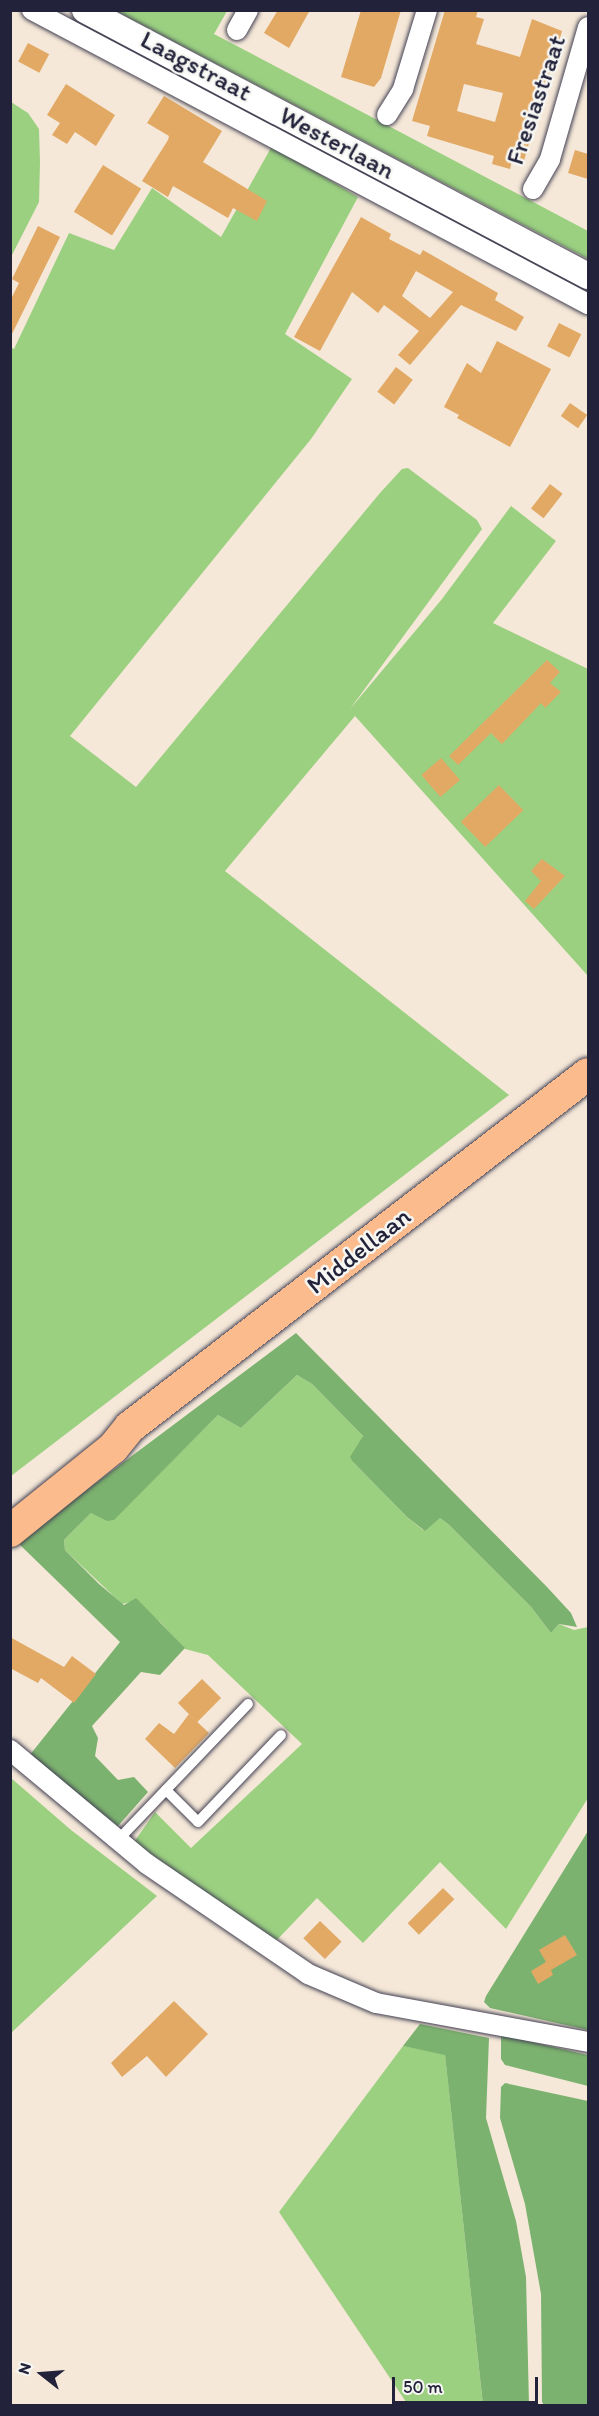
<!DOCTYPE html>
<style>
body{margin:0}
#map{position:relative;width:599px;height:2416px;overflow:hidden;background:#f5e8d8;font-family:Itim,sans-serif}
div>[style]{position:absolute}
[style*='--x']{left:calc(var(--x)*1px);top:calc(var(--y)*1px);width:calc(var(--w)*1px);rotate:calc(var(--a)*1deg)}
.green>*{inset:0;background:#9bd081}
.forest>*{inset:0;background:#7cb26f}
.building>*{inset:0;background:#e2a965;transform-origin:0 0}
.roads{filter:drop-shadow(0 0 2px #424053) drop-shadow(0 0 2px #424053)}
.service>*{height:10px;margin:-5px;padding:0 5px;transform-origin:5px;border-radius:5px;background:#fff}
.minor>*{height:20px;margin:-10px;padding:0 10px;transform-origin:10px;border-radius:10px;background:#fff}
.tertiary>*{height:26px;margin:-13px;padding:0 13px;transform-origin:13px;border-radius:13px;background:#fff}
.primary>*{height:32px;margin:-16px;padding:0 16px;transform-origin:16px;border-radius:16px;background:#fbbb8d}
span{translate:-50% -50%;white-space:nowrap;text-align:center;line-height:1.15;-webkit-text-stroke:5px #f6f6f2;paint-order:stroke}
.street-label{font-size:26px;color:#22223b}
.frame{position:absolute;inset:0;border:12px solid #22223b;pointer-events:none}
.north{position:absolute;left:12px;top:2344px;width:60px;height:60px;-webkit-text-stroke:4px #f6f6f2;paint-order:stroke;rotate:287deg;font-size:16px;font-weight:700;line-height:24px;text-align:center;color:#22223b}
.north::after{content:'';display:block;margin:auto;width:21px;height:27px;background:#22223b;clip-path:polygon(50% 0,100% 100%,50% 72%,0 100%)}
.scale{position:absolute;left:392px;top:2377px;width:146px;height:27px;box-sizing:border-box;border:3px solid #22223b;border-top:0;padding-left:8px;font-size:18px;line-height:21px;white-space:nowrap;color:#22223b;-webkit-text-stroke:4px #f6f6f2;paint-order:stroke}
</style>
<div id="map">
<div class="green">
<i style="clip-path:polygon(116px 11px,227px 11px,214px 34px,588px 231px,588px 259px)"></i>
<i style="clip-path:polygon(11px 102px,28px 113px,39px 129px,40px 162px,39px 202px,11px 257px)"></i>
<i style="clip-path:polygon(272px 146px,358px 197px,285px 334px,352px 379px,311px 439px,70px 736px,136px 787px,380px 493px,402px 469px,408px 468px,477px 520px,482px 529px,350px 709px,442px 599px,511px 506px,556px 541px,493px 623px,588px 669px,588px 976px,355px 716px,225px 871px,509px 1095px,11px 1476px,10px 347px,14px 349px,69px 233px,114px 250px,152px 188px,221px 237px)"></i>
<i style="clip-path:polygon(297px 1375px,312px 1384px,363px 1436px,353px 1462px,407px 1517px,423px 1530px,440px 1518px,448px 1524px,531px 1607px,551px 1633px,559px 1624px,574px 1630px,588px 1627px,588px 1798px,506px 1929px,440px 1862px,363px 1943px,317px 1898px,275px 1942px,134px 1842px,155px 1812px,191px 1848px,302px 1744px,208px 1655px,185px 1649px,160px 1622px,130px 1602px,122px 1604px,65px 1550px,64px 1540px,91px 1513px,145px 1488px,218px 1415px,241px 1428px)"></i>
<i style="clip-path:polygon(11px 1778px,71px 1830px,157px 1896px,11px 2033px)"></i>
<i style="clip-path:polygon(403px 2046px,445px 2054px,483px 2405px,408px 2405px,279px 2212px)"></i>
</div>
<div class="forest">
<i style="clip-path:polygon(296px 1333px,547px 1587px,571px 1613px,577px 1627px,559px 1624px,551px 1633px,531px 1607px,448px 1524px,440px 1518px,425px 1531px,407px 1517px,353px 1462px,350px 1457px,363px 1436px,312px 1384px,297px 1375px,241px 1428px,218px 1415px,114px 1520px,107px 1521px,91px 1513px,64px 1540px,65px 1550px,99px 1584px,124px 1605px,136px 1598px,185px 1648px,160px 1675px,141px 1672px,92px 1726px,98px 1738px,95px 1756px,118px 1780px,134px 1777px,148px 1792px,118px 1826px,29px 1756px,120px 1642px,17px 1542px)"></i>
<i style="clip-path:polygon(588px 1831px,588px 2030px,490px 2008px,484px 2002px,486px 1996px)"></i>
<i style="clip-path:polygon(420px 2024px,489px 2038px,486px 2118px,516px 2221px,526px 2277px,529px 2405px,483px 2405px,445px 2055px,403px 2046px)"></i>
<i style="clip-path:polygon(501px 2035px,588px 2055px,588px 2086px,505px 2065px,501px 2059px)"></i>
<i style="clip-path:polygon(505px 2083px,588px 2101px,588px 2405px,544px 2405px,542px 2402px,541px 2294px,525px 2204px,500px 2118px,501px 2087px)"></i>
</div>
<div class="building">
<i style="clip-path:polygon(278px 10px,310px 10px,289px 48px,264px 33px)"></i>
<i style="clip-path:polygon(361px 10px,401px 10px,381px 78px,374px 87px,341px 77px)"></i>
<i style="clip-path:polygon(evenodd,445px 10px,478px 10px,476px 17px,484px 19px,476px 44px,520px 57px,532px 19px,562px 31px,523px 164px,512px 161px,510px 169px,492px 164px,494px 156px,427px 136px,430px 126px,412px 121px,445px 10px,464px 84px,503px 93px,495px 122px,457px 111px,464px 84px)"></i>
<i style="left:28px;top:43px;width:24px;height:21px;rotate:28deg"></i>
<i style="clip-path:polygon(66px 84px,115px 115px,96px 146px,75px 132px,67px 144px,52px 135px,60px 123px,47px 115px)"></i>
<i style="clip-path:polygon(164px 96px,222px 131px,203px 162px,267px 201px,257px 221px,233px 208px,228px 218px,173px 186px,168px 197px,142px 181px,168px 140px,169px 136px,147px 123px)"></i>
<i style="clip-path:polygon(575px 150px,588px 154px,588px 179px,568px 173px)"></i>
<i style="left:103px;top:165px;width:45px;height:55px;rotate:32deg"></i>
<i style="clip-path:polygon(evenodd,361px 217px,391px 234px,389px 239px,420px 255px,423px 250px,498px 293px,495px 300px,524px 317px,516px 331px,461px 305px,410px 365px,398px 355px,419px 331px,384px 305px,378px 313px,352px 292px,320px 351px,294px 337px,361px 217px,416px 271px,453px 292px,430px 318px,402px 296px,416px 271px)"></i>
<i style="clip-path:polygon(38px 226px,60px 237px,10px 338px,10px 301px,19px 283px,12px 279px)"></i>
<i style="left:559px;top:323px;width:25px;height:26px;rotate:27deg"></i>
<i style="clip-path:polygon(497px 341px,551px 369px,510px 447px,457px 418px,459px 415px,444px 407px,467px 363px,481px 373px)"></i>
<i style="left:396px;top:367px;width:21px;height:31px;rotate:37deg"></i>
<i style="left:570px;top:403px;width:21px;height:16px;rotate:35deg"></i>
<i style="left:550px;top:484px;width:16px;height:31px;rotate:38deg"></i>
<i style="clip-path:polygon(547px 660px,560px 672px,550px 683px,561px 692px,545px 708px,541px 703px,502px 744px,491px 733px,458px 765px,449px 756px)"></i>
<i style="left:441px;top:758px;width:29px;height:26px;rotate:49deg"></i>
<i style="left:499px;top:785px;width:35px;height:53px;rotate:46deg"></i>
<i style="clip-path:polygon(542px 859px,565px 876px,534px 909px,525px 901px,541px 881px,531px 871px)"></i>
<i style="clip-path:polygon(10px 1637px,64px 1667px,72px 1656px,96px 1674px,74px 1703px,41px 1678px,38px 1683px,10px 1668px)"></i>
<i style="left:202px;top:1679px;width:27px;height:34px;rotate:45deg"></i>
<i style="clip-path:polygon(189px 1714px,209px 1733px,175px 1768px,145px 1739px,159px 1723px,174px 1734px)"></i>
<i style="left:443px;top:1888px;width:16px;height:50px;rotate:45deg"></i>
<i style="left:320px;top:1921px;width:30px;height:24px;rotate:44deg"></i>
<i style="clip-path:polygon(565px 1935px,577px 1955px,551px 1970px,553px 1975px,538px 1984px,531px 1971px,546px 1962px,539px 1950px)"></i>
<i style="clip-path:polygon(174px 2001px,208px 2034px,166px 2077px,147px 2056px,122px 2077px,111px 2063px)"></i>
</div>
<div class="roads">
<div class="service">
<i style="--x:166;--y:1790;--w:45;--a:45"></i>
<i style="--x:198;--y:1822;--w:120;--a:-46.3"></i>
<i style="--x:118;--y:1840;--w:188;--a:-46.3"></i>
</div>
<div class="minor">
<i style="--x:32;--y:10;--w:629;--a:27.87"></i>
<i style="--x:237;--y:30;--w:23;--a:-61"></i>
<i style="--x:387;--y:115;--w:31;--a:-58"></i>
<i style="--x:403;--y:89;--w:83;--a:-73.1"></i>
<i style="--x:533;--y:189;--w:34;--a:-60"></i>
<i style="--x:550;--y:159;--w:137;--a:-73.9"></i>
<i style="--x:10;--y:1750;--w:178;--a:39.8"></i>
<i style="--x:147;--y:1864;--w:195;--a:34.3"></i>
<i style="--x:308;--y:1974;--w:74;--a:23.1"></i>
<i style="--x:376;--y:2003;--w:216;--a:10.4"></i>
</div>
<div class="tertiary">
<i style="--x:85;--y:10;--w:569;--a:27.87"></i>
</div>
<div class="primary">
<i style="--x:10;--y:1531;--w:132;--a:-38.9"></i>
<i style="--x:113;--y:1448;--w:27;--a:-51"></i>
<i style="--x:130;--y:1427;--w:578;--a:-37.62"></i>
</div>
</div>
<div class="street-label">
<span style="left:196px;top:66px;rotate:28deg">Laagstraat</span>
<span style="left:536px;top:100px;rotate:-71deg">Fresiastraat</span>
<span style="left:337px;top:143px;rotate:28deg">Westerlaan</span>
<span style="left:359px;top:1251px;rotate:-38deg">Middellaan</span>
</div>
<div class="frame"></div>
<div class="north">N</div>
<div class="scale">50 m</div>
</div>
